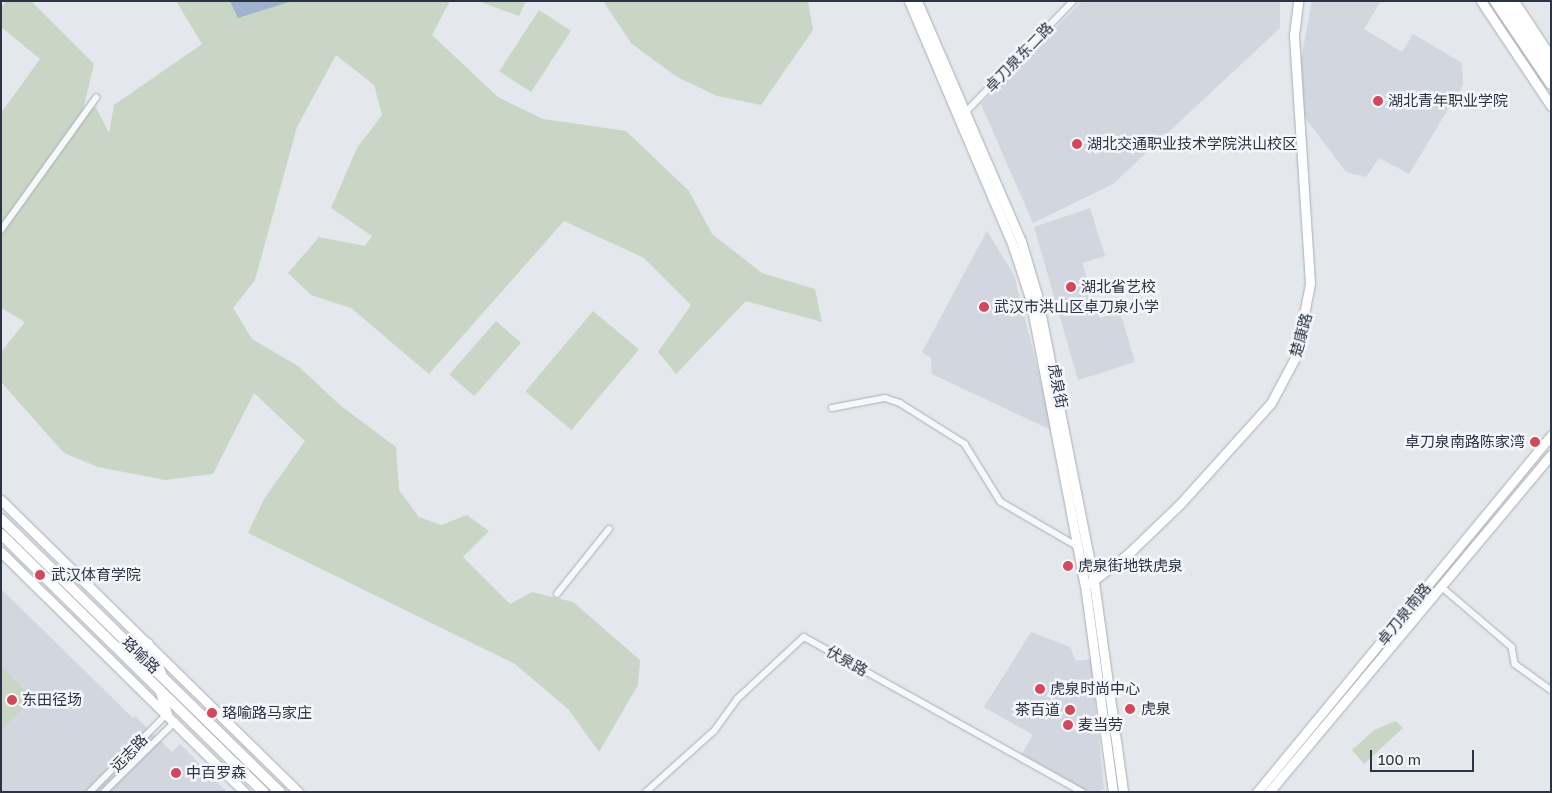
<!DOCTYPE html>
<meta charset="utf-8">
<style>
body{margin:0}
#map{position:relative;width:1552px;height:793px;overflow:hidden;background:#e4e7ec;font-family:"Golos Text","Noto Sans SC",sans-serif}
div>[style]{position:absolute}
[style*='--x']{left:calc(var(--x)*1px);top:calc(var(--y)*1px);width:calc(var(--w)*1px);rotate:calc(var(--a)*1deg)}
.built>*{inset:0;background:#d2d6de}
.green>*{inset:0;background:#c9d6c5;transform-origin:0 0}
.water>*{inset:0;background:#9fb4cc}
.roads{filter:drop-shadow(0 0 1px #a9aeb7) drop-shadow(0 0 1px #a9aeb7)}
.street>*{height:5.5px;margin:-2.75px;padding:0 2.75px;transform-origin:2.75px;border-radius:2.75px;background:#f7f8fa}
.secondary>*{height:9px;margin:-4.5px;padding:0 4.5px;transform-origin:4.5px;border-radius:4.5px;background:#fff}
.primary>*{height:9px;margin:-4.5px;padding:0 4.5px;transform-origin:4.5px;border-radius:4.5px;background:#fff}
.highway>*{height:10px;margin:-5px;padding:0 5px;transform-origin:5px;border-radius:5px;background:#fff}
.dots>*{width:14px;height:14px;translate:-50% -50%;box-sizing:border-box;border:2px solid #f4f6f9;border-radius:50%}
span{translate:-50% -50%;white-space:nowrap;text-align:center;line-height:1.15;-webkit-text-stroke:5px #f4f6f9;paint-order:stroke}
.street-label{font-size:15px;color:#2b3445}
.poi-label{font-size:15px;color:#2b3445}
.left{translate:0 -50%;text-align:left}
.right{translate:-100% -50%;text-align:right}
.frame{position:absolute;inset:0;border:2px solid #2b3445;pointer-events:none}
.scale{position:absolute;left:1370px;top:750px;width:104px;height:22px;box-sizing:border-box;border:2px solid #2b3445;border-top:0;padding-left:6px;font-size:15px;line-height:18px;white-space:nowrap;color:#2b3445;-webkit-text-stroke:4px #f4f6f9;paint-order:stroke}
</style>
<div id="map">
<div class="built">
<i style="clip-path:polygon(1082px 1px,1280px 1px,1280px 28px,1113px 184px,1033px 223px,981px 104px)"></i>
<i style="clip-path:polygon(1312px 1px,1381px 1px,1364px 29px,1402px 52px,1413px 34px,1462px 63px,1463px 85px,1409px 174px,1379px 158px,1366px 177px,1346px 172px,1304px 116px,1301px 60px)"></i>
<i style="clip-path:polygon(1090px 208px,1105px 256px,1082px 263px,1100px 318px,1120px 312px,1135px 362px,1078px 380px,1034px 227px)"></i>
<i style="clip-path:polygon(987px 231px,1014px 275px,1053px 431px,932px 374px,931px 358px,922px 352px)"></i>
<i style="clip-path:polygon(1px 589px,133px 718px,135px 716px,172px 752px,180px 744px,227px 792px,1px 792px)"></i>
<i style="clip-path:polygon(1031px 632px,1070px 647px,1076px 661px,1091px 659px,1104px 789px,1099px 792px,1089px 792px,1022px 754px,1033px 735px,984px 707px)"></i>
</div>
<div class="green">
<i style="clip-path:polygon(6px 1px,31px 1px,94px 64px,83px 110px,96px 107px,109px 133px,114px 105px,202px 44px,176px 1px,450px 1px,432px 35px,498px 97px,543px 119px,626px 131px,689px 191px,712px 234px,762px 273px,815px 289px,822px 322px,746px 301px,676px 374px,658px 352px,691px 305px,644px 258px,564px 221px,429px 374px,351px 308px,311px 295px,288px 273px,319px 237px,365px 246px,372px 236px,331px 208px,357px 148px,382px 115px,374px 85px,336px 55px,297px 127px,255px 280px,233px 308px,252px 339px,298px 366px,341px 406px,396px 447px,399px 490px,419px 517px,441px 525px,467px 515px,489px 531px,463px 557px,510px 604px,532px 592px,573px 602px,640px 660px,638px 685px,599px 752px,569px 710px,515px 664px,248px 533px,264px 499px,305px 441px,254px 393px,213px 474px,165px 480px,98px 467px,64px 453px,1px 382px,1px 352px,25px 322px,1px 308px,1px 113px,40px 59px,1px 27px,1px 8px)"></i>
<i style="clip-path:polygon(478px 1px,526px 1px,519px 16px)"></i>
<i style="clip-path:polygon(603px 1px,808px 1px,813px 30px,761px 105px,717px 96px,677px 77px,632px 44px)"></i>
<i style="left:539px;top:10px;width:38px;height:73px;rotate:33deg"></i>
<i style="left:593px;top:311px;width:60px;height:105px;rotate:40deg"></i>
<i style="left:496px;top:321px;width:33px;height:71px;rotate:41deg"></i>
<i style="clip-path:polygon(1px 666px,25px 690px,19px 696px,27px 704px,1px 730px)"></i>
<i style="clip-path:polygon(1396px 721px,1403px 728px,1364px 764px,1352px 750px,1374px 730px)"></i>
</div>
<div class="water">
<i style="clip-path:polygon(230px 1px,292px 1px,238px 18px)"></i>
</div>
<div class="roads">
<div class="street">
<i style="--x:965;--y:113;--w:156;--a:-46"></i>
<i style="--x:1;--y:230;--w:163;--a:-54.3"></i>
<i style="--x:832;--y:408;--w:54;--a:-10.7"></i>
<i style="--x:885;--y:398;--w:16;--a:18"></i>
<i style="--x:900;--y:403;--w:77;--a:32.2"></i>
<i style="--x:965;--y:444;--w:68;--a:58.2"></i>
<i style="--x:1001;--y:502;--w:88;--a:30.1"></i>
<i style="--x:1442;--y:587;--w:92;--a:40.6"></i>
<i style="--x:1512;--y:647;--w:17;--a:80"></i>
<i style="--x:1515;--y:664;--w:44;--a:35.8"></i>
<i style="--x:557;--y:594;--w:83;--a:-51.3"></i>
<i style="--x:90;--y:792;--w:110;--a:-45.4"></i>
<i style="--x:104;--y:792;--w:100;--a:-44.6"></i>
<i style="--x:646;--y:792;--w:91;--a:-41.9"></i>
<i style="--x:714;--y:731;--w:39;--a:-54"></i>
<i style="--x:737;--y:699;--w:91;--a:-42.8"></i>
<i style="--x:804;--y:637;--w:319;--a:29.1"></i>
</div>
<div class="secondary">
<i style="--x:909;--y:1;--w:266;--a:67"></i>
<i style="--x:1013;--y:246;--w:55;--a:71.9"></i>
<i style="--x:1030;--y:298;--w:292;--a:79.2"></i>
<i style="--x:1085;--y:585;--w:209;--a:82.3"></i>
<i style="--x:917;--y:1;--w:262;--a:66.6"></i>
<i style="--x:1021;--y:241;--w:56;--a:73.5"></i>
<i style="--x:1037;--y:295;--w:293;--a:78.8"></i>
<i style="--x:1094;--y:582;--w:212;--a:82.1"></i>
<i style="--x:1090;--y:583;--w:48;--a:-37.3"></i>
<i style="--x:1128;--y:554;--w:72;--a:-43.9"></i>
<i style="--x:1180;--y:504;--w:136;--a:-48"></i>
<i style="--x:1271;--y:403;--w:53;--a:-62"></i>
<i style="--x:1296;--y:356;--w:74;--a:-79.1"></i>
<i style="--x:1310;--y:283;--w:249;--a:-93.7"></i>
<i style="--x:1294;--y:35;--w:34;--a:-83"></i>
<i style="--x:1257;--y:792;--w:462;--a:-50.5"></i>
<i style="--x:1269;--y:792;--w:439;--a:-50.1"></i>
</div>
<div class="primary">
<i style="--x:1481;--y:1;--w:126;--a:56.3"></i>
<i style="--x:1514;--y:1;--w:67;--a:56.5"></i>
<i style="--x:1;--y:500;--w:417;--a:44.5"></i>
<i style="--x:1;--y:552;--w:342;--a:44.6"></i>
</div>
<div class="highway">
<i style="--x:1495;--y:1;--w:100;--a:56"></i>
<i style="--x:1504;--y:1;--w:84;--a:56.1"></i>
<i style="--x:1;--y:519;--w:390;--a:44.4"></i>
<i style="--x:1;--y:534;--w:368;--a:44.5"></i>
<i style="--x:148;--y:644;--w:32;--a:66"></i>
<i style="--x:161;--y:692;--w:23;--a:75"></i>
</div>
</div>
<div class="dots">
<i style="left:1378px;top:101px;background:#d1495b"></i>
<i style="left:1077px;top:144px;background:#d1495b"></i>
<i style="left:1071px;top:287px;background:#d1495b"></i>
<i style="left:984px;top:307px;background:#d1495b"></i>
<i style="left:1535px;top:442px;background:#d1495b"></i>
<i style="left:1068px;top:566px;background:#d1495b"></i>
<i style="left:40px;top:575px;background:#d1495b"></i>
<i style="left:1040px;top:689px;background:#d1495b"></i>
<i style="left:12px;top:700px;background:#d1495b"></i>
<i style="left:1130px;top:709px;background:#d1495b"></i>
<i style="left:1070px;top:710px;background:#d1495b"></i>
<i style="left:212px;top:713px;background:#d1495b"></i>
<i style="left:1068px;top:725px;background:#d1495b"></i>
<i style="left:176px;top:773px;background:#d1495b"></i>
</div>
<div class="street-label">
<span style="left:1019px;top:57px;rotate:-46deg">卓刀泉东二路</span>
<span style="left:1301px;top:335px;rotate:-75deg">楚康路</span>
<span style="left:1058px;top:386px;rotate:79deg">虎泉街</span>
<span style="left:1404px;top:614px;rotate:-51deg">卓刀泉南路</span>
<span style="left:141px;top:655px;rotate:44deg">珞喻路</span>
<span style="left:847px;top:661px;rotate:29deg">伏泉路</span>
<span style="left:129px;top:753px;rotate:-46deg">远志路</span>
</div>
<div class="poi-label">
<span class="left" style="left:1388px;top:101px">湖北青年职业学院</span>
<span class="left" style="left:1087px;top:144px">湖北交通职业技术学院洪山校区</span>
<span class="left" style="left:1081px;top:287px">湖北省艺校</span>
<span class="left" style="left:994px;top:307px">武汉市洪山区卓刀泉小学</span>
<span class="right" style="left:1525px;top:442px">卓刀泉南路陈家湾</span>
<span class="left" style="left:1078px;top:566px">虎泉街地铁虎泉</span>
<span class="left" style="left:51px;top:575px">武汉体育学院</span>
<span class="left" style="left:1050px;top:689px">虎泉时尚中心</span>
<span class="left" style="left:22px;top:700px">东田径场</span>
<span class="left" style="left:1141px;top:709px">虎泉</span>
<span class="right" style="left:1060px;top:710px">茶百道</span>
<span class="left" style="left:222px;top:713px">珞喻路马家庄</span>
<span class="left" style="left:1078px;top:725px">麦当劳</span>
<span class="left" style="left:186px;top:773px">中百罗森</span>
</div>
<div class="frame"></div>
<div class="scale">100 m</div>
</div>
